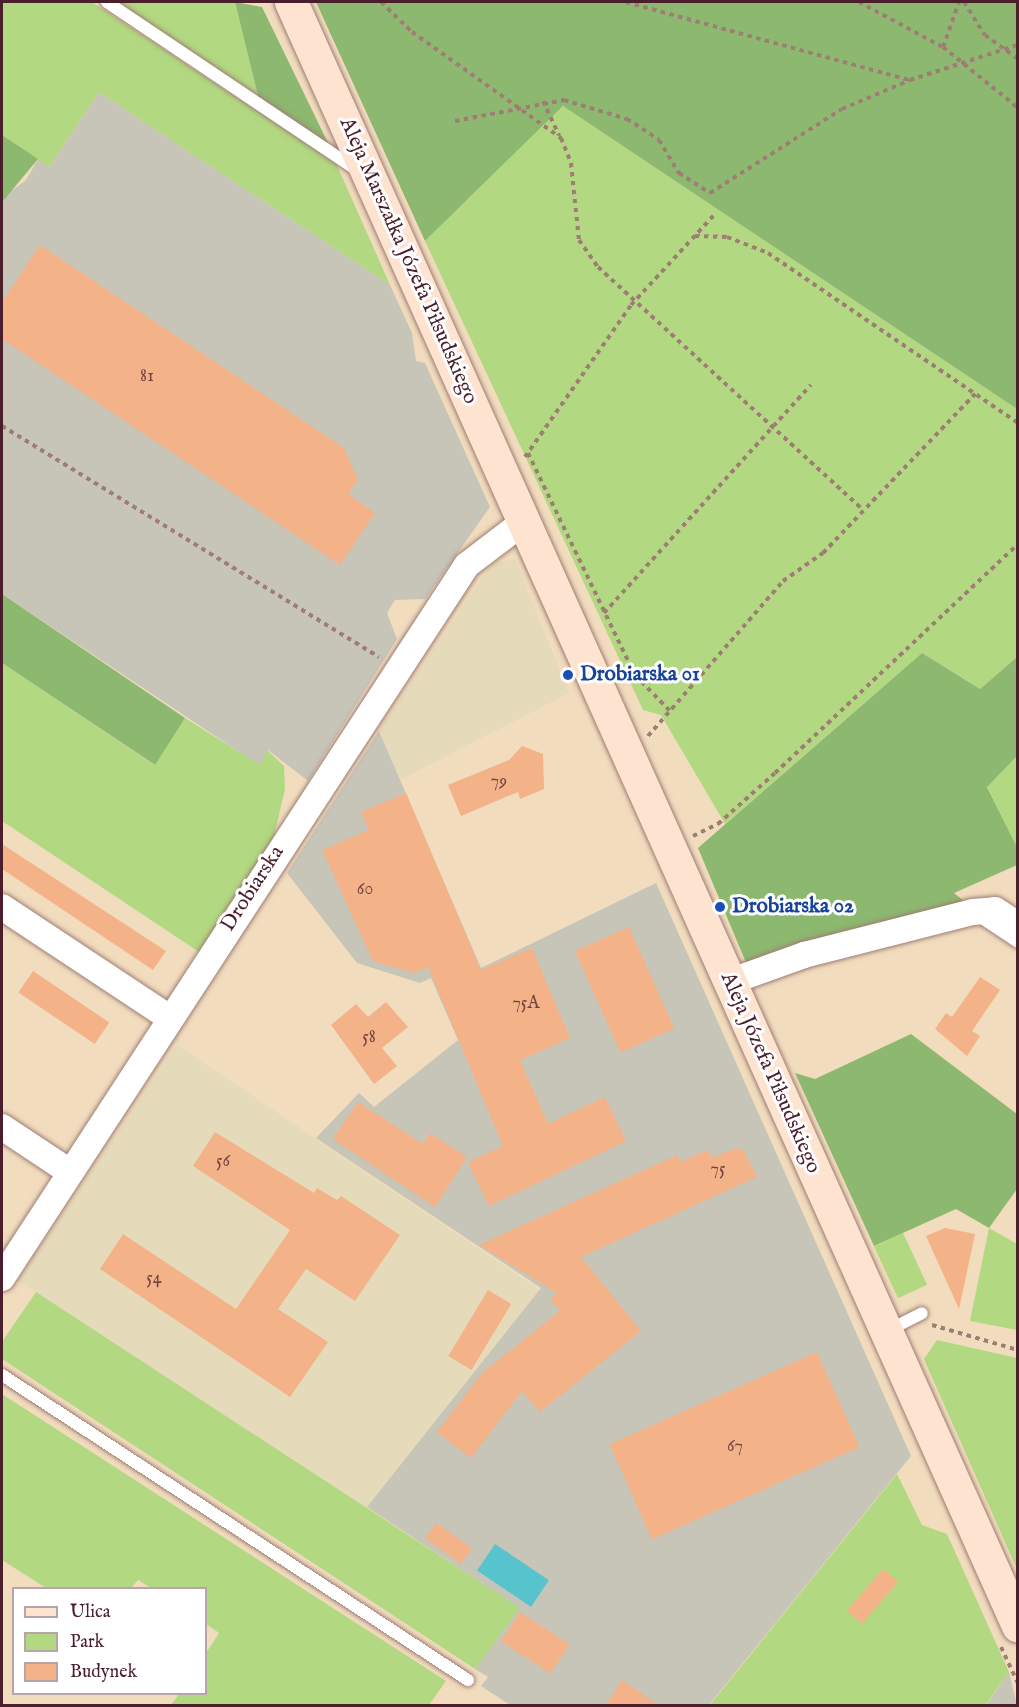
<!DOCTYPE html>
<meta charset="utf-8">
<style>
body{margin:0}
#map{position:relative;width:1019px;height:1707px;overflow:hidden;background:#f2dcbe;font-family:"IM FELL English",serif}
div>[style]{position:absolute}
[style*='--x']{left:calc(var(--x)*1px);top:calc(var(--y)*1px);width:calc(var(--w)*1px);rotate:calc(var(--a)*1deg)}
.built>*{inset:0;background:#e5dbba;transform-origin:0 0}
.industrial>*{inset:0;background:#c7c5b8}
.green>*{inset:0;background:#b2d882;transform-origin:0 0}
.forest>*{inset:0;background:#8db870}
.water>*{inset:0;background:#56c3cd;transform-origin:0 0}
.building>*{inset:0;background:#f3b288;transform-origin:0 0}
.path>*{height:4px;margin-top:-2px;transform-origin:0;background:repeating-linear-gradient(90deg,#9e7e74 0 4.5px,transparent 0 9px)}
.roads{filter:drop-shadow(0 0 2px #9e7e74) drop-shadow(0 0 2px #9e7e74)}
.lane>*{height:12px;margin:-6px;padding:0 6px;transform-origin:6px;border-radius:6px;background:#fff}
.street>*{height:26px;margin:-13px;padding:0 13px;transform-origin:13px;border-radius:13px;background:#fff}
.secondary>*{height:33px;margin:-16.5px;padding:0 16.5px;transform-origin:16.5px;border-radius:16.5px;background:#fee3d1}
.dots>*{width:16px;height:16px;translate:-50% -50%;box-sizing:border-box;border:3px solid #fff;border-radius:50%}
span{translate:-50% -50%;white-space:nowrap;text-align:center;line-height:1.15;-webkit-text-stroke:6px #fff;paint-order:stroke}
.number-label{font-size:18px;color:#744442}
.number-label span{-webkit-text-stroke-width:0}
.street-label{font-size:21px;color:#4a1f2b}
.transit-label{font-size:21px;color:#164399;font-weight:700}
.left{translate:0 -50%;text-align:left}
.frame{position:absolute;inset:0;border:3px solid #4a1f2b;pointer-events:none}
.legend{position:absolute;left:12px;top:1587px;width:195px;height:108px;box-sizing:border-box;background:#fff;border:2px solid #b7a5aa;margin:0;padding:8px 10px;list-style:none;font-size:18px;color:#4a1f2b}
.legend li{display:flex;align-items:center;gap:12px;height:30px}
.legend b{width:30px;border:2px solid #b7a5aa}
</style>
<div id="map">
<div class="built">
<i style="clip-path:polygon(515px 559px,569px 693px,400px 780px,379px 731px,492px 564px)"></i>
<i style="left:177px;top:1045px;width:438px;height:284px;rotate:34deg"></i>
</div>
<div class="industrial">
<i style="clip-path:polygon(99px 92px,390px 285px,412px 333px,416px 361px,425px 363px,490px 507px,425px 599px,395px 600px,387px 613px,397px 639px,308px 781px,268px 750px,260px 766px,2px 594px,2px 198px,26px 180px,38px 159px,49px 167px)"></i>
<i style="clip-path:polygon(379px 731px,481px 968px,656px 883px,911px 1456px,709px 1705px,510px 1705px,481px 1686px,488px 1677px,475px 1669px,519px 1608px,367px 1507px,541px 1288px,316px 1138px,359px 1093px,374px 1107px,458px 1040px,431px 978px,420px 983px,357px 963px,287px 873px)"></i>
<i style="clip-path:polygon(1009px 1672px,1017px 1705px,986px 1706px)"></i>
</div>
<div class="green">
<i style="clip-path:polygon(2px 2px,92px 2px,336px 163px,390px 285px,99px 92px,49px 167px,2px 135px)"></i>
<i style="clip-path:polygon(114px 2px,235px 2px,259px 100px)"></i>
<i style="clip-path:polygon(563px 106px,1017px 409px,1017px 657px,980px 689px,922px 653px,725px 824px,661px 715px,643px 710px,425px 241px)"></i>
<i style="clip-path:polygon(2px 663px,154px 765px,185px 718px,260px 765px,267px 750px,284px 766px,285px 789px,272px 845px,199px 952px,2px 821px)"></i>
<i style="clip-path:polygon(1017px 756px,1017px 847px,987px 786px)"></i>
<i style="clip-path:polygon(989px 1228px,1017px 1244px,1017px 1330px,970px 1321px)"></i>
<i style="left:903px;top:1233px;width:57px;height:32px;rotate:65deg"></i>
<i style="clip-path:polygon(36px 1292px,520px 1608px,475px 1669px,2px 1359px,2px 1342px)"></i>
<i style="clip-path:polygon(937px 1340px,1017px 1358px,1017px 1569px,924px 1359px)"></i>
<i style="clip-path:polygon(2px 1394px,446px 1681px,429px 1705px,171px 1705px,179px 1694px,206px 1694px,206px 1653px,219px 1633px,206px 1624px,206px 1588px,151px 1588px,138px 1580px,131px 1588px,46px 1588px,2px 1560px)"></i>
<i style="clip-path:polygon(897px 1474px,922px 1525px,947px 1534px,1009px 1672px,986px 1705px,709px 1706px)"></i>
</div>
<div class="forest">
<i style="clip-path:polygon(235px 2px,262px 7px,329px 145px,259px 100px)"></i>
<i style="clip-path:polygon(316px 2px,1017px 2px,1017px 409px,563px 106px,425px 241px)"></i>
<i style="clip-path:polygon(2px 135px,38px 159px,4px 200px,2px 198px)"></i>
<i style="clip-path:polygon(2px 594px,185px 718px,155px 765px,2px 663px)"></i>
<i style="clip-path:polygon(922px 653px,980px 689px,1017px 657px,1017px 756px,987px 787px,1017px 847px,1017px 865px,954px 893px,964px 901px,747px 965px,698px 848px)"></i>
<i style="clip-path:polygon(911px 1034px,1017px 1114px,1017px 1189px,989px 1228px,956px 1209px,874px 1246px,795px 1073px,815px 1079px)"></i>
</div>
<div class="water">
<i style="left:495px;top:1544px;width:65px;height:32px;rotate:34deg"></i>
</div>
<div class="building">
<i style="clip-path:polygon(40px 245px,344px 448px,358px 480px,348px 494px,375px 513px,340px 565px,2px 339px,2px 302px)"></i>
<i style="clip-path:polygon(522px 746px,543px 754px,544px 789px,520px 799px,518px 792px,461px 816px,448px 785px,509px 760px)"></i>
<i style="clip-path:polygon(406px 793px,481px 970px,532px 948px,570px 1038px,520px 1060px,548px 1124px,605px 1097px,626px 1141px,489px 1206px,468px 1162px,503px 1146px,428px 967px,414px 973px,373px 961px,322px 850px,369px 830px,361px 812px)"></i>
<i style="clip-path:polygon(2px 844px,166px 951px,153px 970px,2px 869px)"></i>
<i style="left:629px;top:927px;width:111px;height:59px;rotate:66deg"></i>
<i style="left:33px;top:971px;width:92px;height:26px;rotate:34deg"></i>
<i style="clip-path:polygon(980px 977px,1000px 990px,972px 1031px,980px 1036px,967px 1056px,935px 1029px,946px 1013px,952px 1017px)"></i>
<i style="clip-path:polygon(386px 1002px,408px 1027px,382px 1048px,397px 1066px,374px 1084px,331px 1025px,356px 1004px,368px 1017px)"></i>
<i style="clip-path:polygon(358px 1102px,423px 1144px,430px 1133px,467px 1157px,435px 1207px,333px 1139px)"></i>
<i style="clip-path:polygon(215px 1132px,314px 1193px,317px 1188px,337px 1200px,341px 1196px,400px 1235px,355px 1301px,306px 1269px,278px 1309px,328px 1342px,290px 1397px,100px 1269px,123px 1234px,236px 1309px,290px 1230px,193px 1166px)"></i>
<i style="clip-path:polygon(736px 1148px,744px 1151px,757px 1177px,581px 1257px,641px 1331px,540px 1412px,522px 1391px,471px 1458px,437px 1432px,481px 1374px,560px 1311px,550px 1299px,557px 1293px,479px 1245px,677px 1155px,680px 1162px,708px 1150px,712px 1158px)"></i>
<i style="clip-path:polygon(945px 1228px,975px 1234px,959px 1309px,926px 1236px)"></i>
<i style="left:488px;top:1290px;width:27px;height:77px;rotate:31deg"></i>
<i style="left:817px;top:1352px;width:104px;height:227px;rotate:66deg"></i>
<i style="left:436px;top:1523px;width:44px;height:19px;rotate:35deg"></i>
<i style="left:883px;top:1569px;width:20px;height:55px;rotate:41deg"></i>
<i style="left:520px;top:1612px;width:59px;height:35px;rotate:33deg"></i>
<i style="clip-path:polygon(622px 1680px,660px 1706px,605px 1706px)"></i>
</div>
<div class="path">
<i style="--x:381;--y:2;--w:43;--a:44.1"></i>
<i style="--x:412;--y:32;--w:183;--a:35.4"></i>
<i style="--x:561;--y:138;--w:27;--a:68"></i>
<i style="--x:571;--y:163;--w:77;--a:84.1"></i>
<i style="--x:579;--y:240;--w:33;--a:55"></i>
<i style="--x:598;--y:267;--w:360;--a:42.5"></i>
<i style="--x:626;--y:2;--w:295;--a:15.4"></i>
<i style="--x:910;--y:80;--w:114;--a:-18"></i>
<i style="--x:859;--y:2;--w:95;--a:28.2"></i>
<i style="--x:943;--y:47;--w:48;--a:-70.4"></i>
<i style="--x:964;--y:2;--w:39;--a:58"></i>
<i style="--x:985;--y:35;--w:41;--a:36"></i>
<i style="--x:943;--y:47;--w:97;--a:39.1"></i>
<i style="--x:543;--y:101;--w:38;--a:65"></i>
<i style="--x:455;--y:121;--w:111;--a:-10.9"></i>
<i style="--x:564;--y:100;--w:66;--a:16.8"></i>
<i style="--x:627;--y:119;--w:38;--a:33"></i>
<i style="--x:659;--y:140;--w:39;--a:59"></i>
<i style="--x:679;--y:173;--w:37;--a:33"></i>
<i style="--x:710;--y:193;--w:156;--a:-32.5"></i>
<i style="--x:842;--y:109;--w:74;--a:-23.1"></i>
<i style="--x:695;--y:236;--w:32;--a:2"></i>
<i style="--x:727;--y:237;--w:44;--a:21.3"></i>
<i style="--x:768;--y:253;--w:302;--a:34.2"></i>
<i style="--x:2;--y:426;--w:442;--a:31.5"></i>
<i style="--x:528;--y:453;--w:246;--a:64.3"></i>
<i style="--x:635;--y:675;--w:50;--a:45.8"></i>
<i style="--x:525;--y:457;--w:185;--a:-55.1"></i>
<i style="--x:631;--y:305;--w:125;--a:-47.3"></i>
<i style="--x:604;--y:613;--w:308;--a:-47.8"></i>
<i style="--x:648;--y:736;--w:206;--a:-48.9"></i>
<i style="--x:783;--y:581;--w:49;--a:-35"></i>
<i style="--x:823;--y:553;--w:223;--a:-46.3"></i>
<i style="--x:693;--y:836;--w:28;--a:-26"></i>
<i style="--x:718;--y:824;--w:76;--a:-41.8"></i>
<i style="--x:775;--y:773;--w:334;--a:-43.3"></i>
<i style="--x:932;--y:1325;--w:90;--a:16.2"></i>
<i style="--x:1001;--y:1647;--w:40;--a:65"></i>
</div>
<div class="roads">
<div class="lane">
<i style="--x:107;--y:2;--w:301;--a:33.9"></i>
<i style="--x:976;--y:914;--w:50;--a:33.7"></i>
<i style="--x:887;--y:1331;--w:39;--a:-27"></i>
<i style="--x:2;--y:1375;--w:557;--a:33.21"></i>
</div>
<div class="street">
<i style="--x:2;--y:907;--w:199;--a:33.5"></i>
<i style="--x:729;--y:982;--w:80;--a:-19.8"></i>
<i style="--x:804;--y:955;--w:174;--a:-14.3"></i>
<i style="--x:973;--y:912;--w:22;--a:-5"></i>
<i style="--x:995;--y:910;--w:27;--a:33"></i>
<i style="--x:2;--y:1127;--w:78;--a:33.5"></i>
<i style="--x:2;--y:1278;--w:851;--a:-56.89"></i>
<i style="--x:467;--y:565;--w:74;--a:-37.3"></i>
</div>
<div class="secondary">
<i style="--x:291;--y:2;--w:1779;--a:65.88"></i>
</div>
</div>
<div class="dots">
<i style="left:568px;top:675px;background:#1a4fb4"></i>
<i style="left:720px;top:907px;background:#1a4fb4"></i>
</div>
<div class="number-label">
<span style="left:147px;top:377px">81</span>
<span style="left:499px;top:782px">79</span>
<span style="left:365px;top:890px">60</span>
<span style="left:526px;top:1004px">75A</span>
<span style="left:369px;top:1038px">58</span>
<span style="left:223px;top:1162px">56</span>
<span style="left:718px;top:1170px">75</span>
<span style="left:154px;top:1279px">54</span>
<span style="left:735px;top:1447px">67</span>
</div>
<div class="street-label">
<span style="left:408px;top:261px;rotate:66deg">Aleja Marszałka Józefa Piłsudskiego</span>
<span style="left:253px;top:889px;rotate:-57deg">Drobiarska</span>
<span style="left:770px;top:1073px;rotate:66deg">Aleja Józefa Piłsudskiego</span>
</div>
<div class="transit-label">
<span class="left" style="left:580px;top:675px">Drobiarska 01</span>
<span class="left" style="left:732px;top:907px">Drobiarska 02</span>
</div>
<div class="frame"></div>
<ul class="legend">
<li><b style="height:8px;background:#fee3d1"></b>Ulica</li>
<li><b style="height:16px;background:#b2d882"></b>Park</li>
<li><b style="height:16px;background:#f3b288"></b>Budynek</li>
</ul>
</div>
